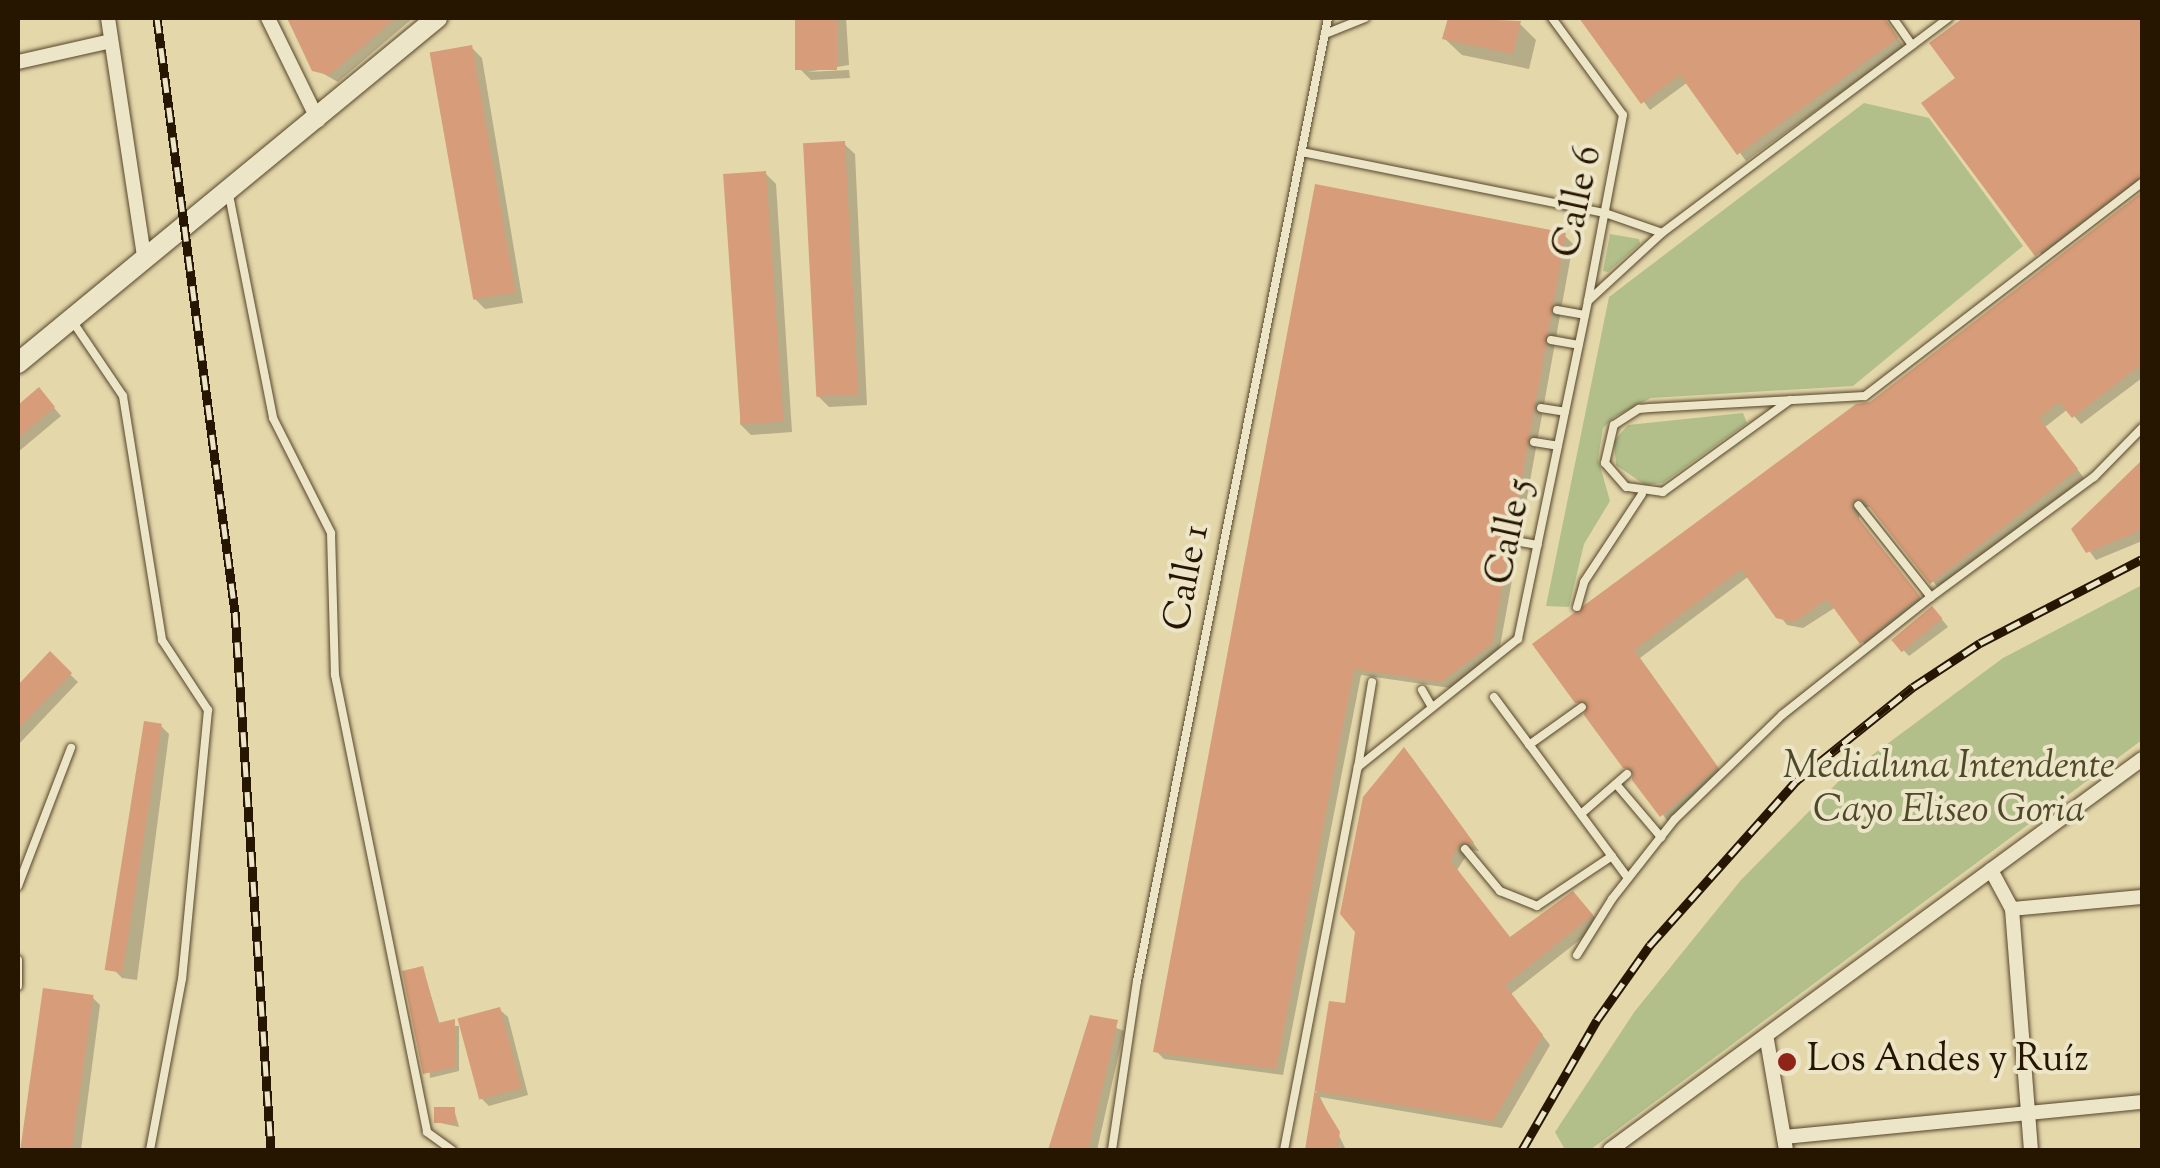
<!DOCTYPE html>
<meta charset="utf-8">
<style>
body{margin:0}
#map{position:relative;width:2160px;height:1168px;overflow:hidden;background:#e4d7aa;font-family:"Sorts Mill Goudy",serif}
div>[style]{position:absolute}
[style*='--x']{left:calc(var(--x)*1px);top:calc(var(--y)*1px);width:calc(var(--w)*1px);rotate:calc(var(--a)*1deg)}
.green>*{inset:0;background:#b2bf8a}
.shadow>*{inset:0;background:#0003}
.building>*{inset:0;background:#d79c79;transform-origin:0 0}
.roads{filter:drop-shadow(0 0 2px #56462a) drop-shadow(0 0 2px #56462a)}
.lane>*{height:8px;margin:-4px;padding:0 4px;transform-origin:4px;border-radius:4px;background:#ede5c8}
.street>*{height:14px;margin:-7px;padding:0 7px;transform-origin:7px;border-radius:7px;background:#ede5c8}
.secondary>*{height:20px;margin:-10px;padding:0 10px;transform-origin:10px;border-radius:10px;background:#ede5c8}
.rail>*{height:9px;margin-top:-4.5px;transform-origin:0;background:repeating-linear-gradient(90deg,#ede5c8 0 15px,#261600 0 30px);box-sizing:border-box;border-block:2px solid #261600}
.dots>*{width:28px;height:28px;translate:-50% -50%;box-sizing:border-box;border:5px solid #ede5c8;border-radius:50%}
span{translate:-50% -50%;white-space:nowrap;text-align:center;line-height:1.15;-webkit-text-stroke:8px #ede5c8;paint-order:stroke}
.street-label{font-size:38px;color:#261600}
.park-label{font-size:38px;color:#504929;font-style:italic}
.poi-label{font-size:38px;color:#261600}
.left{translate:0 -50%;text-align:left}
.frame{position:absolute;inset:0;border:20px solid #261600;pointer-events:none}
</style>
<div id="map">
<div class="green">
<i style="clip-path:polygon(1864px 103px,1929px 118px,2023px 246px,1853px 386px,1651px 398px,1614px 417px,1603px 428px,1598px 459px,1610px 501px,1584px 544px,1569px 607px,1546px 606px,1609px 297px)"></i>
<i style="clip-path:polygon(1610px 234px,1639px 239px,1640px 244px,1608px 272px,1603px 271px)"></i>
<i style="clip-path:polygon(1743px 413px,1747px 423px,1663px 483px,1645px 485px,1616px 465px,1614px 441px,1628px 425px)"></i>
<i style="clip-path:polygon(2142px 585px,2142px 740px,1590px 1150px,1564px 1148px,1555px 1132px,1635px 1011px,1741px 880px,1844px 776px,2003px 658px)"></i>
</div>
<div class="shadow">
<i style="clip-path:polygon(289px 18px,413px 18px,338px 82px,315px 69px)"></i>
<i style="clip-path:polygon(797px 18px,846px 18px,849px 65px,807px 72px,849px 70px,850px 78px,811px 80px,800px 69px)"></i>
<i style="clip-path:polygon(1450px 18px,1519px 23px,1536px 40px,1529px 69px,1462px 55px,1445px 39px)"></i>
<i style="clip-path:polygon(1582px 18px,1883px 18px,1904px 47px,1746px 161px,1688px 82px,1650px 110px)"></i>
<i style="clip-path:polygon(1967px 18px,2142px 18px,2142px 187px,2045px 262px,1958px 78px,1932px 44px)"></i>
<i style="clip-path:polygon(471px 47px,482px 58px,523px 303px,485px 309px,474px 298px)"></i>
<i style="clip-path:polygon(844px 144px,855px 154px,867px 405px,829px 407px,818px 396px)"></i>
<i style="clip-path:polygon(765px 173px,776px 184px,792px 432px,751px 435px,740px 424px)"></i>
<i style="clip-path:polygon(2142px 194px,2142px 378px,2081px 424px,2068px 409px,2045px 427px,2084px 478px,1940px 590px,1872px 507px,1860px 507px,1859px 520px,1926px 605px,1869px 650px,1836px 607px,1803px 628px,1787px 625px,1749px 576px,1640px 658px,1724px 776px,1669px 823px,1577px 701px,1871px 404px)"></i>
<i style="clip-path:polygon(1565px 236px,1573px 244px,1499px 652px,1450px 688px,1361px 675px,1283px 1075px,1164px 1059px,1156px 1051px)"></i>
<i style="clip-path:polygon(39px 390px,61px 416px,18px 452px,18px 408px)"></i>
<i style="clip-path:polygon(2142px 463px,2142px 541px,2096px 560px,2074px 530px)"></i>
<i style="clip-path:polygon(1940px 617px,1948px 627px,1909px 656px,1893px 639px)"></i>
<i style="clip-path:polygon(50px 655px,78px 682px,18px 745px,18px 689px)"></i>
<i style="clip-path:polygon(161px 726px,169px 734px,137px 980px,122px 978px,114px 970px)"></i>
<i style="clip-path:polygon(1412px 758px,1479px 851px,1470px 850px,1457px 870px,1511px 939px,1582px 902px,1600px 924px,1511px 994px,1550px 1045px,1502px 1128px,1320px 1097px,1346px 1150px,1307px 1150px,1331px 1003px,1347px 1006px)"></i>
<i style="clip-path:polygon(423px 969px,440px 1025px,459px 1026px,459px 1071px,430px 1078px)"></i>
<i style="clip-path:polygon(45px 991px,92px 997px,100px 1005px,81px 1150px,25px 1150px)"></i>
<i style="clip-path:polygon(500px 1010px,508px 1017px,528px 1095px,489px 1106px,481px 1098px)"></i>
<i style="clip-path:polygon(1092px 1018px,1124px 1031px,1097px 1150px,1051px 1150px)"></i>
<i style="clip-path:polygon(454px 1109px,459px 1127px,436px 1122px)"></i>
</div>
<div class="building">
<i style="clip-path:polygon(287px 18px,396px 18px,329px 75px,312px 71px)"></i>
<i style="left:795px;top:18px;width:42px;height:52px"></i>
<i style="clip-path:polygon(1448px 18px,1521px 21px,1513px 54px,1442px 39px)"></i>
<i style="clip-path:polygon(1579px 18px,1885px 18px,1898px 38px,1737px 155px,1680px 75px,1641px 104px)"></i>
<i style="clip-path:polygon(1963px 18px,2142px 18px,2142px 176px,2035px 256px,1921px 103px,1955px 78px,1929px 43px)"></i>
<i style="left:472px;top:45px;width:251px;height:43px;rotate:80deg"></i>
<i style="left:845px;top:141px;width:254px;height:42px;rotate:87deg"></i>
<i style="left:766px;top:171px;width:251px;height:43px;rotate:86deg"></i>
<i style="clip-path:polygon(1315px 184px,1566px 233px,1492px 644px,1441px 682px,1354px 669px,1276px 1069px,1153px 1052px)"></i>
<i style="clip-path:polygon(2142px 192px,2142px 364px,2072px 418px,2059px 402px,2039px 418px,2078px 469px,1930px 584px,1864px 500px,1853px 500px,1852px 510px,1920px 596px,1860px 644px,1827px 599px,1794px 622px,1776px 618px,1741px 569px,1634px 650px,1718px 767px,1660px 817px,1632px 780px,1633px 770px,1623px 768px,1584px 715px,1587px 702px,1575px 703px,1532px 644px,1856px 404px,1870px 402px)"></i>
<i style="clip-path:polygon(39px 387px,55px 407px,18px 438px,18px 405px)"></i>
<i style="clip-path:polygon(2142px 460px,2142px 530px,2086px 553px,2071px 529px)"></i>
<i style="left:1932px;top:606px;width:16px;height:53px;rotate:50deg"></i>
<i style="clip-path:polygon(50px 651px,72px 673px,18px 729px,18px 685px)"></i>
<i style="left:144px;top:721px;width:18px;height:252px;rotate:9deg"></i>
<i style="clip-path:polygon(1404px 747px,1474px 843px,1461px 843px,1450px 860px,1510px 937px,1573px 891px,1593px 915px,1505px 985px,1543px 1035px,1493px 1121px,1315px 1091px,1340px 1132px,1337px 1150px,1305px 1150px,1329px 1001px,1345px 1003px,1355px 932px,1340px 914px,1363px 797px)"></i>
<i style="clip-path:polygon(423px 966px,438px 1023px,455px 1019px,455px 1067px,423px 1074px,402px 971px)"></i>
<i style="left:43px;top:988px;width:51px;height:163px;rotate:8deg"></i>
<i style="left:500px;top:1007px;width:84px;height:44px;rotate:75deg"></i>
<i style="clip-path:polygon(1090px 1015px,1118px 1020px,1088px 1150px,1048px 1150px)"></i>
<i style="left:434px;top:1107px;width:21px;height:16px"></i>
</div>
<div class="roads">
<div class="lane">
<i style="--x:1552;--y:18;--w:120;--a:53.8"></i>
<i style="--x:1623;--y:115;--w:189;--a:100.7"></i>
<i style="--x:1893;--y:18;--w:33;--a:55"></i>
<i style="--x:1325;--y:34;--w:43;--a:-21.8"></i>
<i style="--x:1302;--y:152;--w:309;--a:11.4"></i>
<i style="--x:1605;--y:213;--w:60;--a:19.3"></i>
<i style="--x:229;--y:195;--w:227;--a:78.8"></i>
<i style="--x:273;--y:418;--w:129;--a:63.2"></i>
<i style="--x:331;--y:533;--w:142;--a:88.4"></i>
<i style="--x:335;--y:675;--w:466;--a:78.6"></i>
<i style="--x:427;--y:1132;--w:31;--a:36"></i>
<i style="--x:1557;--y:310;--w:28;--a:10"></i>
<i style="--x:73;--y:322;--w:89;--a:56"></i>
<i style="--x:123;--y:396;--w:247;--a:80.9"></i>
<i style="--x:162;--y:640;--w:84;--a:56.7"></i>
<i style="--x:208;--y:710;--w:270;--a:95.5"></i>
<i style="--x:182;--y:979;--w:174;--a:100.6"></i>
<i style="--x:1551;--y:340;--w:28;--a:10"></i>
<i style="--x:1790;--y:400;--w:157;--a:144.1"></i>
<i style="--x:1663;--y:492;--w:37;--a:-172"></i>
<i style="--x:1626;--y:487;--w:32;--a:-131"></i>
<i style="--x:1605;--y:463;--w:39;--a:-77"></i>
<i style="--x:1614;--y:425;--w:30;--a:-33"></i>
<i style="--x:1639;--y:409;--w:11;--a:-5"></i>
<i style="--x:1650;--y:408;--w:215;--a:-3.2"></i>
<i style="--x:1865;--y:396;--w:349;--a:-37.6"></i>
<i style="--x:1541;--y:408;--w:24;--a:9"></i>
<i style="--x:1534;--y:442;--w:24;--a:9"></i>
<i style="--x:1515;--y:541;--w:23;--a:10"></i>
<i style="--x:1931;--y:597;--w:202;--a:-36.4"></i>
<i style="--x:2094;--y:477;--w:69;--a:-45.6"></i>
<i style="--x:1577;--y:607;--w:26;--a:-74"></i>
<i style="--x:1584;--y:582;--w:105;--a:-56.6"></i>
<i style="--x:1422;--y:690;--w:20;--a:60"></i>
<i style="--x:1494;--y:697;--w:225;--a:53.5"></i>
<i style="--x:1529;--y:745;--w:65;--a:-35.6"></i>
<i style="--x:1358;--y:767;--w:86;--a:-80.6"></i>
<i style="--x:1616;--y:784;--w:70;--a:49.7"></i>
<i style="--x:1581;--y:814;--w:61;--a:-41"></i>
<i style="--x:1465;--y:849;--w:55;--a:50.2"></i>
<i style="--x:1500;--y:891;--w:40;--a:22"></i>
<i style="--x:1537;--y:906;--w:90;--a:-33.7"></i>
<i style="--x:18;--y:886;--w:148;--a:-69"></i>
<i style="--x:1577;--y:955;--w:66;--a:-58"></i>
<i style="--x:1612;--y:899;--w:102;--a:-51.8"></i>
<i style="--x:1675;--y:819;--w:149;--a:-44.2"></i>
<i style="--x:1782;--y:715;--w:190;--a:-38.4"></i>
<i style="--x:1931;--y:597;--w:117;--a:-128.4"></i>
<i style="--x:18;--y:960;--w:26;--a:90"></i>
<i style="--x:1112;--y:1150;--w:171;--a:-81.6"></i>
<i style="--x:1137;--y:981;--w:982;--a:-78.78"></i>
<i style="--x:1284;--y:1150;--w:390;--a:-79.1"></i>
<i style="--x:1358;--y:767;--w:205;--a:-38.7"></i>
<i style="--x:1518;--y:639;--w:345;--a:-78.3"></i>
<i style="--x:1588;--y:301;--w:100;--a:-42.6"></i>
<i style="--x:1662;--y:233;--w:358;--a:-36.9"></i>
</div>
<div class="street">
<i style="--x:108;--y:18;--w:242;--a:81.4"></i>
<i style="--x:268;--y:18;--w:114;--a:63.9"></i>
<i style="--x:18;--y:62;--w:95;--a:-12.7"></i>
<i style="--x:1991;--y:870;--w:44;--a:61.7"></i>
<i style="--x:2012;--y:909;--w:242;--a:85.5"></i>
<i style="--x:2012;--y:909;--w:131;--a:-5.3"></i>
<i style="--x:1767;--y:1040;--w:112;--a:80.2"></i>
<i style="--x:1784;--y:1137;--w:360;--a:-5.6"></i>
<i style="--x:1610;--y:1150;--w:660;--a:-36.31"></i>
</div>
<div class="secondary">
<i style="--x:18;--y:363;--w:543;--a:-39.47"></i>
</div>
</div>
<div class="rail">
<i style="--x:157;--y:18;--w:599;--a:82.52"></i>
<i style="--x:235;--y:612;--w:539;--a:86.17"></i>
<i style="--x:1522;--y:1150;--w:150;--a:-60"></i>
<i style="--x:1597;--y:1020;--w:92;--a:-54.8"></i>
<i style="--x:1650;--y:945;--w:220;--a:-48.3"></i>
<i style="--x:1796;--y:781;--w:150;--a:-38.8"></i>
<i style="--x:1913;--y:687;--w:80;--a:-33.3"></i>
<i style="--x:1980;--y:643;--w:182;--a:-27.4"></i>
</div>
<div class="dots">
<i style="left:1787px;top:1062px;background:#8f2418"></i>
</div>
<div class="street-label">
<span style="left:1580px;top:202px;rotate:-78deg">Calle 6</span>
<span style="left:1512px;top:532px;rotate:-78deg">Calle 5</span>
<span style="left:1189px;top:578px;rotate:-79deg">Calle 1</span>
</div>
<div class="park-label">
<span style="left:1949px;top:791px">Medialuna Intendente<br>Cayo Eliseo Goria</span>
</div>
<div class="poi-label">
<span class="left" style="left:1807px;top:1062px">Los Andes y Ruíz</span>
</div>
<div class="frame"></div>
</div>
